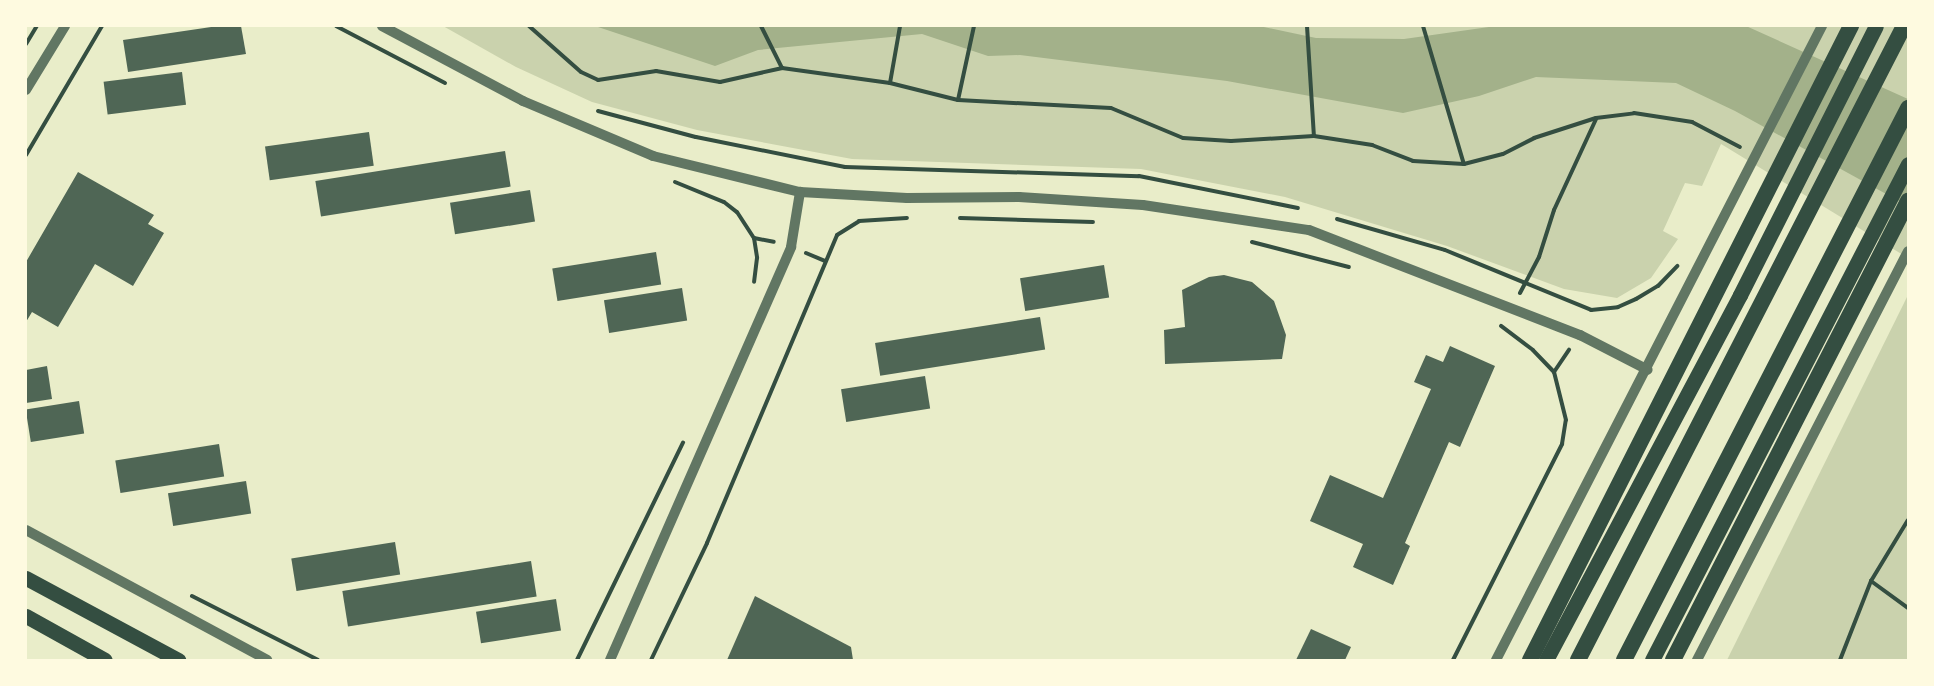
<!DOCTYPE html>
<style>
body{margin:0}
#map{position:relative;width:1934px;height:686px;overflow:hidden;background:#e9edc9;font-family:Figtree,sans-serif}
div>[style]{position:absolute}
[style*='--x']{left:calc(var(--x)*1px);top:calc(var(--y)*1px);width:calc(var(--w)*1px);rotate:calc(var(--a)*1deg)}
.green>*{inset:0;background:#cad2ad}
.water>*{inset:0;background:#a3b18a}
.building>*{inset:0;background:#4f6655;transform-origin:0 0}
.path>*{height:4px;margin:-2px;padding:0 2px;transform-origin:2px;border-radius:2px;background:#344e41}
.tertiary>*{height:10px;margin:-5px;padding:0 5px;transform-origin:5px;border-radius:5px;background:#617663}
.primary>*{height:15px;margin:-7.5px;padding:0 7.5px;transform-origin:7.5px;border-radius:7.5px;background:#344e41}
.trunk>*{height:16px;margin:-8px;padding:0 8px;transform-origin:8px;border-radius:8px;background:#344e41}
span{translate:-50% -50%;white-space:nowrap;text-align:center;line-height:1.15;-webkit-text-stroke:5px #fefae0;paint-order:stroke}
.frame{position:absolute;inset:0;border:27px solid #fefae0;pointer-events:none}
</style>
<div id="map">
<div class="green">
<i style="clip-path:polygon(443px 26px,1908px 26px,1908px 258px,1721px 144px,1702px 186px,1685px 183px,1663px 231px,1678px 239px,1651px 278px,1617px 298px,1564px 289px,1447px 246px,1285px 197px,1141px 169px,852px 159px,697px 130px,592px 102px,516px 67px)"></i>
<i style="clip-path:polygon(1908px 295px,1908px 660px,1727px 660px)"></i>
</div>
<div class="water">
<i style="clip-path:polygon(595px 26px,1259px 26px,1316px 38px,1404px 39px,1496px 26px,1746px 26px,1908px 99px,1908px 206px,1735px 111px,1676px 83px,1536px 77px,1479px 96px,1403px 113px,1227px 81px,1020px 55px,988px 56px,922px 34px,758px 50px,715px 66px)"></i>
</div>
<div class="building">
<i style="clip-path:polygon(218px 26px,241px 26px,246px 54px,128px 72px,123px 40px)"></i>
<i style="left:182px;top:72px;width:33px;height:79px;rotate:83deg"></i>
<i style="left:369px;top:132px;width:34px;height:105px;rotate:82deg"></i>
<i style="left:505px;top:151px;width:36px;height:192px;rotate:81deg"></i>
<i style="clip-path:polygon(78px 172px,154px 215px,148px 224px,164px 233px,133px 286px,95px 264px,58px 327px,32px 312px,26px 322px,26px 262px)"></i>
<i style="left:530px;top:190px;width:32px;height:81px;rotate:81deg"></i>
<i style="left:656px;top:252px;width:33px;height:105px;rotate:81deg"></i>
<i style="left:1104px;top:265px;width:33px;height:85px;rotate:81deg"></i>
<i style="clip-path:polygon(1224px 275px,1252px 282px,1274px 301px,1286px 335px,1282px 359px,1165px 364px,1164px 330px,1185px 327px,1182px 290px,1209px 277px)"></i>
<i style="left:682px;top:288px;width:33px;height:79px;rotate:81deg"></i>
<i style="left:1040px;top:317px;width:33px;height:167px;rotate:81deg"></i>
<i style="clip-path:polygon(1450px 346px,1495px 366px,1460px 447px,1449px 442px,1405px 543px,1410px 546px,1393px 585px,1353px 567px,1363px 544px,1310px 521px,1330px 475px,1383px 498px,1431px 389px,1414px 382px,1426px 355px,1443px 362px)"></i>
<i style="clip-path:polygon(47px 366px,52px 399px,26px 403px,26px 370px)"></i>
<i style="left:925px;top:376px;width:33px;height:85px;rotate:81deg"></i>
<i style="left:79px;top:401px;width:33px;height:54px;rotate:81deg"></i>
<i style="left:219px;top:444px;width:33px;height:105px;rotate:81deg"></i>
<i style="left:246px;top:481px;width:33px;height:79px;rotate:81deg"></i>
<i style="left:395px;top:542px;width:33px;height:105px;rotate:81deg"></i>
<i style="left:531px;top:561px;width:36px;height:191px;rotate:81deg"></i>
<i style="clip-path:polygon(755px 596px,851px 647px,853px 660px,727px 660px)"></i>
<i style="left:556px;top:599px;width:32px;height:81px;rotate:81deg"></i>
<i style="clip-path:polygon(1311px 629px,1351px 647px,1345px 660px,1296px 660px)"></i>
</div>
<div class="path">
<i style="--x:336;--y:26;--w:123;--a:27.6"></i>
<i style="--x:529;--y:26;--w:69;--a:41.5"></i>
<i style="--x:581;--y:72;--w:19;--a:25"></i>
<i style="--x:598;--y:80;--w:59;--a:-8.8"></i>
<i style="--x:656;--y:71;--w:65;--a:9.8"></i>
<i style="--x:720;--y:82;--w:64;--a:-12.7"></i>
<i style="--x:782;--y:68;--w:109;--a:7.9"></i>
<i style="--x:890;--y:83;--w:70;--a:14"></i>
<i style="--x:958;--y:100;--w:153;--a:3"></i>
<i style="--x:1111;--y:108;--w:78;--a:22.6"></i>
<i style="--x:1183;--y:138;--w:48;--a:3.6"></i>
<i style="--x:1231;--y:141;--w:83;--a:-3.4"></i>
<i style="--x:1314;--y:136;--w:59;--a:8.8"></i>
<i style="--x:1372;--y:145;--w:44;--a:21.3"></i>
<i style="--x:1413;--y:161;--w:51;--a:3.4"></i>
<i style="--x:1464;--y:164;--w:40;--a:-14.4"></i>
<i style="--x:1503;--y:154;--w:35;--a:-27"></i>
<i style="--x:1534;--y:138;--w:65;--a:-17.9"></i>
<i style="--x:1596;--y:118;--w:38;--a:-7"></i>
<i style="--x:1634;--y:113;--w:59;--a:8.8"></i>
<i style="--x:1692;--y:122;--w:54;--a:27.5"></i>
<i style="--x:761;--y:26;--w:47;--a:63.4"></i>
<i style="--x:1307;--y:26;--w:110;--a:86.4"></i>
<i style="--x:1423;--y:26;--w:144;--a:73.5"></i>
<i style="--x:26;--y:44;--w:21;--a:-59"></i>
<i style="--x:890;--y:83;--w:58;--a:-80"></i>
<i style="--x:958;--y:100;--w:76;--a:-77.8"></i>
<i style="--x:598;--y:111;--w:101;--a:14.9"></i>
<i style="--x:696;--y:137;--w:152;--a:11.4"></i>
<i style="--x:845;--y:167;--w:294;--a:1.8"></i>
<i style="--x:1139;--y:176;--w:162;--a:11.4"></i>
<i style="--x:26;--y:155;--w:150;--a:-59.5"></i>
<i style="--x:675;--y:182;--w:53;--a:22.2"></i>
<i style="--x:724;--y:202;--w:16;--a:38"></i>
<i style="--x:737;--y:212;--w:31;--a:57"></i>
<i style="--x:754;--y:238;--w:20;--a:81"></i>
<i style="--x:757;--y:258;--w:24;--a:97"></i>
<i style="--x:960;--y:218;--w:133;--a:1.7"></i>
<i style="--x:1337;--y:219;--w:112;--a:16"></i>
<i style="--x:1445;--y:250;--w:158;--a:22.3"></i>
<i style="--x:1591;--y:310;--w:27;--a:-6"></i>
<i style="--x:1618;--y:307;--w:20;--a:-24"></i>
<i style="--x:1636;--y:299;--w:26;--a:-31"></i>
<i style="--x:1658;--y:286;--w:28;--a:-46"></i>
<i style="--x:754;--y:238;--w:20;--a:11"></i>
<i style="--x:1252;--y:242;--w:100;--a:14.5"></i>
<i style="--x:806;--y:253;--w:21;--a:23"></i>
<i style="--x:1520;--y:293;--w:41;--a:-62.2"></i>
<i style="--x:1539;--y:257;--w:49;--a:-72.3"></i>
<i style="--x:1554;--y:210;--w:100;--a:-65.2"></i>
<i style="--x:1554;--y:372;--w:27;--a:-56"></i>
<i style="--x:1871;--y:581;--w:46;--a:36.1"></i>
<i style="--x:192;--y:596;--w:141;--a:26.9"></i>
<i style="--x:577;--y:660;--w:242;--a:-64"></i>
<i style="--x:651;--y:660;--w:130;--a:-64.4"></i>
<i style="--x:707;--y:543;--w:334;--a:-67.1"></i>
<i style="--x:837;--y:235;--w:26;--a:-32"></i>
<i style="--x:859;--y:221;--w:48;--a:-3.6"></i>
<i style="--x:1453;--y:660;--w:242;--a:-63.2"></i>
<i style="--x:1562;--y:444;--w:24;--a:-81"></i>
<i style="--x:1566;--y:420;--w:49;--a:-104"></i>
<i style="--x:1554;--y:372;--w:30;--a:-134"></i>
<i style="--x:1533;--y:350;--w:40;--a:-143"></i>
<i style="--x:1840;--y:660;--w:85;--a:-68.6"></i>
<i style="--x:1871;--y:581;--w:71;--a:-58.8"></i>
</div>
<div class="tertiary">
<i style="--x:382;--y:26;--w:160;--a:28"></i>
<i style="--x:523;--y:101;--w:141;--a:22.9"></i>
<i style="--x:653;--y:156;--w:151;--a:13.8"></i>
<i style="--x:800;--y:192;--w:107;--a:3.2"></i>
<i style="--x:907;--y:198;--w:112;--a:-0.5"></i>
<i style="--x:1019;--y:197;--w:124;--a:3.7"></i>
<i style="--x:1143;--y:205;--w:168;--a:8.6"></i>
<i style="--x:1309;--y:230;--w:291;--a:21.2"></i>
<i style="--x:1580;--y:335;--w:76;--a:27.2"></i>
<i style="--x:26;--y:90;--w:75;--a:-58.6"></i>
<i style="--x:26;--y:530;--w:274;--a:28.3"></i>
<i style="--x:610;--y:660;--w:451;--a:-66.3"></i>
<i style="--x:791;--y:247;--w:56;--a:-80.7"></i>
<i style="--x:1496;--y:660;--w:713;--a:-62.79"></i>
<i style="--x:1697;--y:660;--w:460;--a:-62.7"></i>
</div>
<div class="primary">
<i style="--x:26;--y:578;--w:173;--a:28.3"></i>
<i style="--x:26;--y:616;--w:90;--a:29.1"></i>
<i style="--x:1546;--y:660;--w:413;--a:-62"></i>
<i style="--x:1740;--y:295;--w:301;--a:-63.2"></i>
<i style="--x:1652;--y:660;--w:558;--a:-62.7"></i>
</div>
<div class="trunk">
<i style="--x:1530;--y:660;--w:711;--a:-63.15"></i>
<i style="--x:1578;--y:660;--w:713;--a:-62.79"></i>
<i style="--x:1624;--y:660;--w:621;--a:-62.77"></i>
<i style="--x:1673;--y:660;--w:516;--a:-62.89"></i>
</div>
<div class="frame"></div>
</div>
